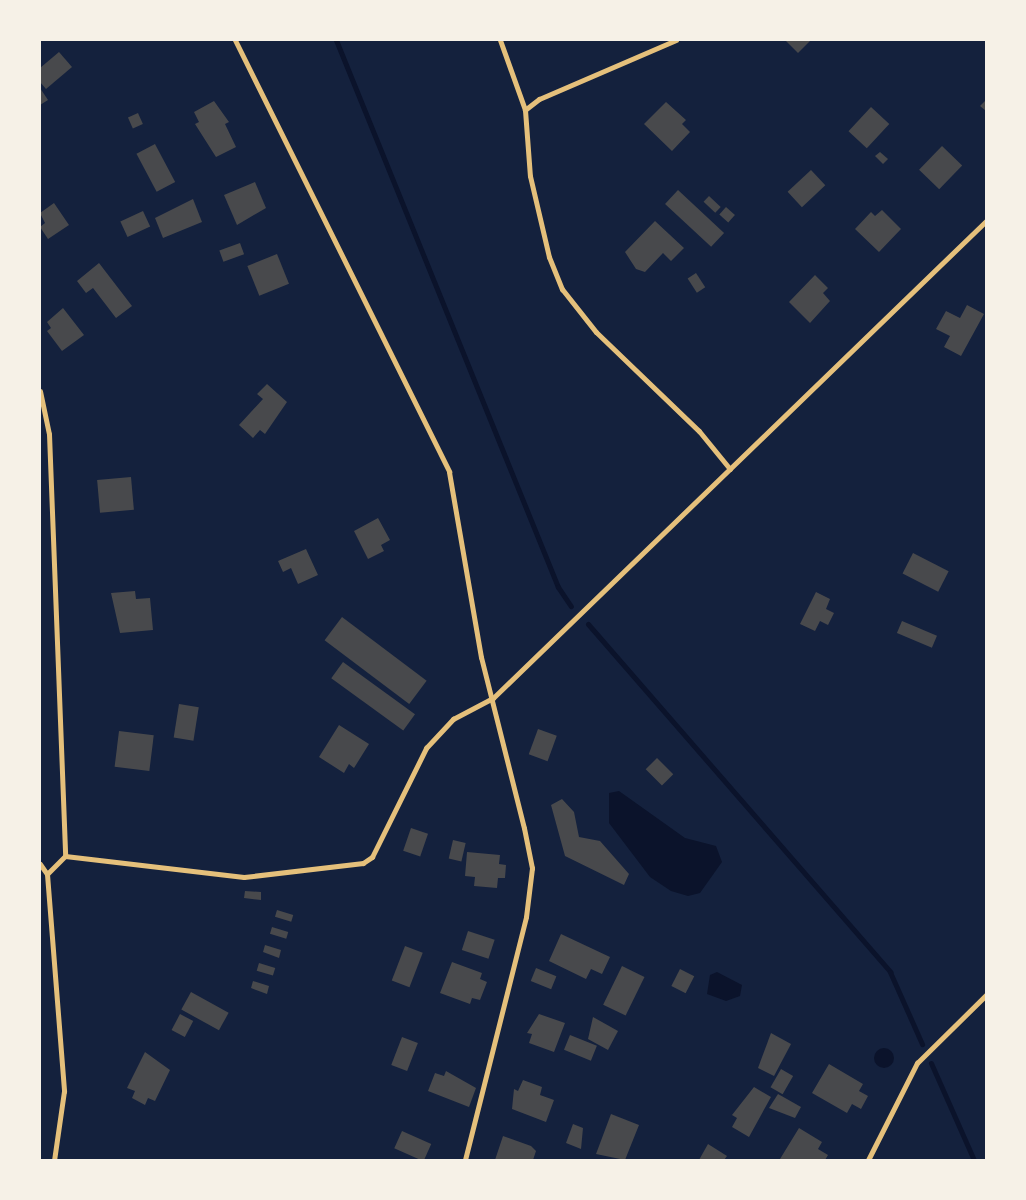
<!DOCTYPE html>
<style>
body{margin:0}
#map{position:relative;width:1026px;height:1200px;overflow:hidden;background:#14213d;font-family:"Zilla Slab",serif}
div>[style]{position:absolute}
[style*='--x']{left:calc(var(--x)*1px);top:calc(var(--y)*1px);width:calc(var(--w)*1px);rotate:calc(var(--a)*1deg)}
.water>*{inset:0;background:#0b132b}
.round{border-radius:50%}
.stream>*{height:5px;margin:-2.5px;padding:0 2.5px;transform-origin:2.5px;border-radius:2.5px;background:#0b132b}
.building>*{inset:0;background:#48494c;transform-origin:0 0}
.minor>*{height:5px;margin:-2.5px;padding:0 2.5px;transform-origin:2.5px;border-radius:2.5px;background:#e5c07b}
span{translate:-50% -50%;white-space:nowrap;text-align:center;line-height:1.15;-webkit-text-stroke:5px #f6f1e7;paint-order:stroke}
.frame{position:absolute;inset:0;border:41px solid #f6f1e7;pointer-events:none}
</style>
<div id="map">
<div class="water">
<i style="clip-path:polygon(619px 791px,685px 838px,716px 846px,722px 862px,700px 893px,688px 896px,671px 891px,650px 877px,609px 823px,609px 793px)"></i>
<i style="clip-path:polygon(717px 972px,742px 985px,740px 996px,726px 1001px,707px 994px,710px 975px)"></i>
<i class="round" style="left:874px;top:1048px;width:20px;height:20px"></i>
</div>
<div class="stream">
<i style="--x:336;--y:40;--w:590;--a:67.91"></i>
<i style="--x:558;--y:587;--w:23;--a:56"></i>
<i style="--x:588;--y:624;--w:461;--a:49"></i>
<i style="--x:890;--y:972;--w:79;--a:66"></i>
<i style="--x:931;--y:1063;--w:106;--a:66.1"></i>
</div>
<div class="building">
<i style="clip-path:polygon(785px 40px,811px 40px,798px 53px)"></i>
<i style="clip-path:polygon(59px 52px,72px 67px,46px 89px,40px 82px,40px 68px)"></i>
<i style="clip-path:polygon(40px 88px,48px 100px,40px 105px)"></i>
<i style="clip-path:polygon(986px 100px,986px 111px,980px 106px)"></i>
<i style="clip-path:polygon(214px 101px,229px 122px,225px 124px,236px 147px,216px 157px,195px 124px,199px 122px,194px 112px)"></i>
<i style="clip-path:polygon(666px 102px,686px 120px,682px 124px,690px 132px,672px 151px,644px 124px)"></i>
<i style="left:871px;top:107px;width:25px;height:33px;rotate:43deg"></i>
<i style="left:138px;top:113px;width:12px;height:11px;rotate:66deg"></i>
<i style="left:155px;top:144px;width:43px;height:21px;rotate:62deg"></i>
<i style="left:942px;top:146px;width:28px;height:33px;rotate:44deg"></i>
<i style="clip-path:polygon(880px 152px,888px 159px,883px 164px,875px 156px)"></i>
<i style="left:811px;top:170px;width:21px;height:32px;rotate:47deg"></i>
<i style="clip-path:polygon(255px 182px,266px 208px,237px 225px,224px 195px)"></i>
<i style="left:678px;top:190px;width:63px;height:19px;rotate:43deg"></i>
<i style="left:709px;top:196px;width:16px;height:8px;rotate:43deg"></i>
<i style="clip-path:polygon(193px 199px,202px 222px,163px 238px,155px 218px)"></i>
<i style="clip-path:polygon(54px 203px,69px 225px,48px 239px,40px 227px,45px 223px,40px 213px)"></i>
<i style="left:726px;top:207px;width:12px;height:10px;rotate:42deg"></i>
<i style="clip-path:polygon(882px 210px,901px 229px,879px 252px,855px 229px,871px 212px,875px 216px)"></i>
<i style="left:143px;top:211px;width:17px;height:25px;rotate:65deg"></i>
<i style="clip-path:polygon(655px 221px,684px 248px,671px 261px,663px 253px,645px 272px,636px 269px,625px 252px)"></i>
<i style="left:240px;top:243px;width:12px;height:22px;rotate:70deg"></i>
<i style="left:277px;top:254px;width:32px;height:32px;rotate:68deg"></i>
<i style="clip-path:polygon(99px 263px,132px 306px,116px 318px,93px 288px,86px 293px,77px 281px)"></i>
<i style="left:696px;top:273px;width:17px;height:10px;rotate:57deg"></i>
<i style="clip-path:polygon(815px 275px,828px 288px,823px 293px,830px 301px,810px 323px,789px 302px)"></i>
<i style="clip-path:polygon(967px 305px,984px 314px,961px 356px,944px 347px,950px 336px,936px 329px,946px 311px,960px 318px)"></i>
<i style="clip-path:polygon(63px 308px,84px 335px,62px 351px,47px 331px,51px 328px,47px 322px)"></i>
<i style="clip-path:polygon(267px 384px,287px 402px,265px 434px,260px 430px,253px 438px,239px 425px,263px 399px,257px 394px)"></i>
<i style="left:131px;top:477px;width:33px;height:34px;rotate:85deg"></i>
<i style="clip-path:polygon(378px 518px,390px 540px,381px 545px,384px 551px,368px 559px,354px 531px)"></i>
<i style="clip-path:polygon(306px 549px,318px 575px,298px 584px,291px 568px,283px 572px,278px 561px)"></i>
<i style="left:913px;top:553px;width:40px;height:23px;rotate:27deg"></i>
<i style="clip-path:polygon(135px 591px,136px 599px,150px 598px,153px 630px,120px 633px,111px 593px)"></i>
<i style="clip-path:polygon(816px 592px,830px 599px,826px 609px,834px 613px,828px 625px,820px 621px,815px 631px,800px 624px)"></i>
<i style="left:342px;top:617px;width:106px;height:29px;rotate:37deg"></i>
<i style="left:902px;top:621px;width:38px;height:13px;rotate:23deg"></i>
<i style="left:343px;top:662px;width:89px;height:20px;rotate:36deg"></i>
<i style="left:179px;top:704px;width:20px;height:34px;rotate:9deg"></i>
<i style="clip-path:polygon(339px 725px,369px 744px,354px 768px,349px 764px,344px 773px,319px 757px)"></i>
<i style="left:538px;top:729px;width:20px;height:27px;rotate:20deg"></i>
<i style="left:119px;top:731px;width:35px;height:36px;rotate:7deg"></i>
<i style="left:657px;top:758px;width:23px;height:16px;rotate:45deg"></i>
<i style="clip-path:polygon(562px 799px,574px 812px,579px 837px,600px 841px,629px 874px,624px 885px,565px 856px,551px 805px)"></i>
<i style="left:411px;top:828px;width:18px;height:24px;rotate:19deg"></i>
<i style="left:453px;top:840px;width:13px;height:19px;rotate:13deg"></i>
<i style="clip-path:polygon(467px 852px,500px 855px,499px 864px,506px 865px,505px 878px,498px 878px,497px 888px,474px 886px,475px 877px,465px 876px)"></i>
<i style="clip-path:polygon(245px 891px,261px 892px,261px 900px,244px 898px)"></i>
<i style="left:277px;top:910px;width:17px;height:7px;rotate:17deg"></i>
<i style="left:272px;top:927px;width:17px;height:7px;rotate:17deg"></i>
<i style="left:468px;top:931px;width:28px;height:20px;rotate:18deg"></i>
<i style="clip-path:polygon(561px 934px,610px 957px,602px 974px,591px 969px,586px 979px,549px 961px)"></i>
<i style="clip-path:polygon(265px 945px,281px 950px,279px 958px,263px 952px)"></i>
<i style="left:405px;top:946px;width:19px;height:37px;rotate:21deg"></i>
<i style="clip-path:polygon(452px 962px,482px 973px,480px 979px,487px 982px,480px 1000px,472px 998px,470px 1004px,440px 993px)"></i>
<i style="left:259px;top:963px;width:17px;height:8px;rotate:17deg"></i>
<i style="left:622px;top:966px;width:25px;height:43px;rotate:26deg"></i>
<i style="left:536px;top:968px;width:22px;height:14px;rotate:22deg"></i>
<i style="left:680px;top:969px;width:16px;height:19px;rotate:27deg"></i>
<i style="clip-path:polygon(253px 981px,269px 986px,267px 994px,251px 988px)"></i>
<i style="left:191px;top:992px;width:43px;height:20px;rotate:29deg"></i>
<i style="left:180px;top:1014px;width:15px;height:18px;rotate:28deg"></i>
<i style="clip-path:polygon(539px 1014px,565px 1023px,554px 1052px,529px 1043px,532px 1034px,527px 1033px)"></i>
<i style="clip-path:polygon(593px 1017px,618px 1031px,608px 1050px,588px 1039px)"></i>
<i style="clip-path:polygon(771px 1033px,791px 1044px,774px 1076px,758px 1068px)"></i>
<i style="left:570px;top:1035px;width:29px;height:16px;rotate:22deg"></i>
<i style="left:402px;top:1037px;width:17px;height:30px;rotate:21deg"></i>
<i style="clip-path:polygon(145px 1052px,170px 1070px,155px 1101px,148px 1098px,145px 1105px,132px 1098px,135px 1091px,127px 1088px)"></i>
<i style="clip-path:polygon(829px 1064px,863px 1084px,859px 1091px,868px 1096px,861px 1109px,852px 1104px,847px 1113px,812px 1093px)"></i>
<i style="left:781px;top:1069px;width:14px;height:21px;rotate:30deg"></i>
<i style="clip-path:polygon(446px 1071px,476px 1088px,469px 1107px,428px 1091px,435px 1073px,444px 1076px)"></i>
<i style="clip-path:polygon(523px 1080px,542px 1087px,540px 1095px,554px 1100px,546px 1122px,512px 1109px,514px 1089px,518px 1091px)"></i>
<i style="clip-path:polygon(754px 1087px,771px 1097px,749px 1137px,732px 1127px,737px 1118px,732px 1115px)"></i>
<i style="clip-path:polygon(778px 1094px,801px 1107px,795px 1118px,769px 1108px)"></i>
<i style="clip-path:polygon(611px 1114px,639px 1125px,625px 1160px,596px 1154px)"></i>
<i style="clip-path:polygon(573px 1124px,583px 1128px,581px 1149px,566px 1143px)"></i>
<i style="clip-path:polygon(799px 1128px,822px 1142px,818px 1149px,828px 1155px,825px 1160px,780px 1159px)"></i>
<i style="left:402px;top:1131px;width:32px;height:19px;rotate:24deg"></i>
<i style="clip-path:polygon(503px 1136px,531px 1146px,536px 1151px,533px 1160px,495px 1160px)"></i>
<i style="clip-path:polygon(708px 1144px,727px 1156px,724px 1160px,699px 1160px)"></i>
</div>
<div class="minor">
<i style="--x:235;--y:40;--w:482;--a:63.6"></i>
<i style="--x:449;--y:472;--w:188;--a:80.2"></i>
<i style="--x:481;--y:657;--w:176;--a:75.9"></i>
<i style="--x:524;--y:828;--w:41;--a:78.7"></i>
<i style="--x:532;--y:868;--w:49;--a:97"></i>
<i style="--x:526;--y:917;--w:251;--a:104.1"></i>
<i style="--x:500;--y:40;--w:74;--a:70.3"></i>
<i style="--x:676;--y:40;--w:149;--a:156.7"></i>
<i style="--x:539;--y:99;--w:18;--a:142"></i>
<i style="--x:525;--y:110;--w:66;--a:85.7"></i>
<i style="--x:530;--y:176;--w:83;--a:76.8"></i>
<i style="--x:549;--y:257;--w:35;--a:68"></i>
<i style="--x:562;--y:289;--w:55;--a:51.7"></i>
<i style="--x:596;--y:332;--w:143;--a:43.9"></i>
<i style="--x:699;--y:431;--w:49;--a:50.8"></i>
<i style="--x:40;--y:391;--w:44;--a:78.2"></i>
<i style="--x:49;--y:434;--w:422;--a:87.8"></i>
<i style="--x:65;--y:856;--w:25;--a:135"></i>
<i style="--x:65;--y:856;--w:180;--a:6.7"></i>
<i style="--x:244;--y:877;--w:120;--a:-6.7"></i>
<i style="--x:363;--y:863;--w:11;--a:-34"></i>
<i style="--x:372;--y:857;--w:122;--a:-63.6"></i>
<i style="--x:426;--y:748;--w:40;--a:-47"></i>
<i style="--x:453;--y:719;--w:45;--a:-27.7"></i>
<i style="--x:493;--y:698;--w:686;--a:-44.06"></i>
<i style="--x:40;--y:864;--w:12;--a:55"></i>
<i style="--x:47;--y:874;--w:218;--a:85.5"></i>
<i style="--x:64;--y:1091;--w:70;--a:98.2"></i>
<i style="--x:868;--y:1160;--w:109;--a:-63.2"></i>
<i style="--x:917;--y:1063;--w:97;--a:-44.6"></i>
</div>
<div class="frame"></div>
</div>
